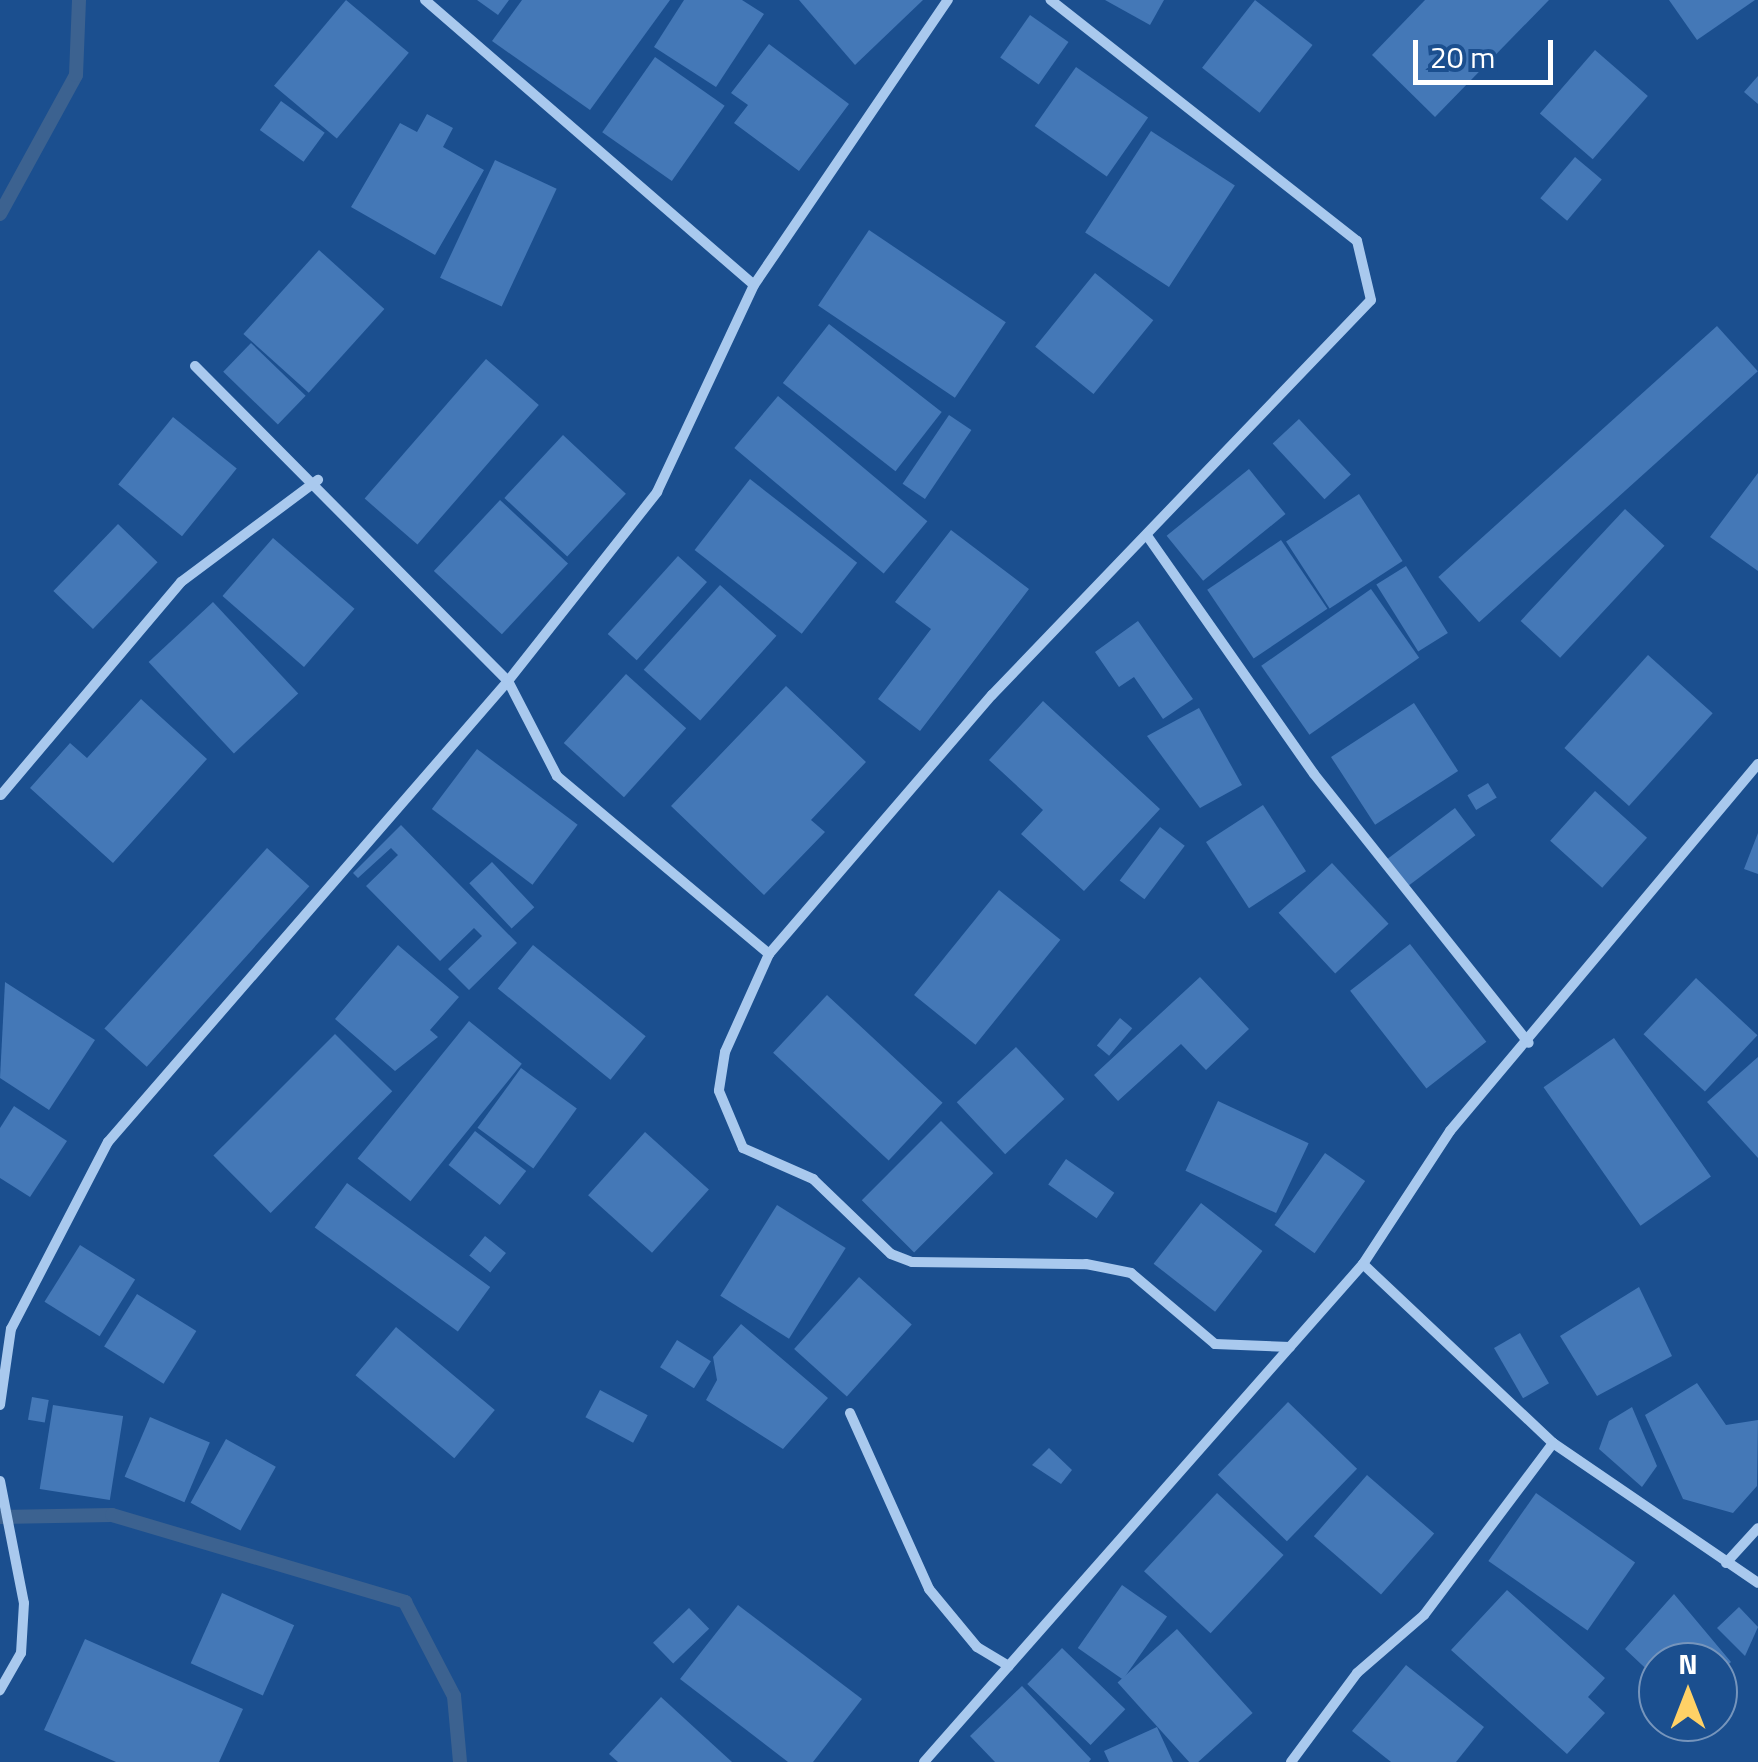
<!DOCTYPE html>
<style>
body{margin:0}
#map{position:relative;width:1758px;height:1762px;overflow:hidden;background:#1b4f8f;font-family:"Titillium Web",sans-serif}
div>[style]{position:absolute}
[style*='--x']{left:calc(var(--x)*1px);top:calc(var(--y)*1px);width:calc(var(--w)*1px);rotate:calc(var(--a)*1deg)}
.stream>*{height:14px;margin:-7px;padding:0 7px;transform-origin:7px;border-radius:7px;background:#3c6290}
.building>*{inset:0;background:#4478b7;transform-origin:0 0}
.street>*{height:10px;margin:-5px;padding:0 5px;transform-origin:5px;border-radius:5px;background:#a9c9ee}
span{translate:-50% -50%;white-space:nowrap;text-align:center;line-height:1.15;-webkit-text-stroke:9px #1b4f8f;paint-order:stroke}
.north{position:absolute;left:1638px;top:1642px;width:100px;height:100px;box-sizing:border-box;background:#1b4f8f;border:2px solid #7695bc;border-radius:50%;rotate:0deg;font-size:28px;font-weight:700;line-height:40px;text-align:center;color:#fff}
.north::after{content:'';display:block;margin:auto;width:35px;height:45px;background:#ffd166;clip-path:polygon(50% 0,100% 100%,50% 72%,0 100%)}
.scale{position:absolute;left:1413px;top:40px;width:140px;height:45px;box-sizing:border-box;border:5px solid #fff;border-top:0;padding-left:12px;font-size:30px;line-height:35px;white-space:nowrap;color:#fff;-webkit-text-stroke:8px #1b4f8f;paint-order:stroke}
</style>
<div id="map">
<div class="stream">
<i style="--x:0;--y:214;--w:158;--a:-61.3"></i>
<i style="--x:76;--y:75;--w:75;--a:-87.7"></i>
<i style="--x:0;--y:1517;--w:112;--a:-1"></i>
<i style="--x:112;--y:1515;--w:306;--a:16.5"></i>
<i style="--x:405;--y:1602;--w:106;--a:62.5"></i>
<i style="--x:454;--y:1696;--w:66;--a:84.8"></i>
</div>
<div class="building">
<i style="left:346px;top:0;width:82px;height:112px;rotate:40deg"></i>
<i style="clip-path:polygon(477px 0,509px 0,498px 15px)"></i>
<i style="clip-path:polygon(522px 0,670px 0,590px 110px,492px 41px)"></i>
<i style="clip-path:polygon(684px 0,742px 0,764px 14px,716px 87px,654px 47px)"></i>
<i style="clip-path:polygon(799px 0,923px 0,855px 65px)"></i>
<i style="clip-path:polygon(1105px 0,1164px 0,1150px 25px)"></i>
<i style="left:1255px;top:0;width:73px;height:86px;rotate:38deg"></i>
<i style="clip-path:polygon(1425px 0,1549px 0,1435px 117px,1372px 55px)"></i>
<i style="clip-path:polygon(1669px 0,1755px 0,1697px 40px)"></i>
<i style="left:1030px;top:15px;width:47px;height:52px;rotate:35deg"></i>
<i style="clip-path:polygon(769px 44px,849px 104px,799px 171px,734px 123px,748px 105px,731px 93px)"></i>
<i style="left:1595px;top:50px;width:70px;height:84px;rotate:41deg"></i>
<i style="left:655px;top:57px;width:85px;height:92px;rotate:35deg"></i>
<i style="left:1076px;top:67px;width:88px;height:72px;rotate:35deg"></i>
<i style="clip-path:polygon(1758px 76px,1758px 104px,1744px 92px)"></i>
<i style="left:281px;top:101px;width:54px;height:36px;rotate:36deg"></i>
<i style="clip-path:polygon(427px 114px,453px 128px,443px 147px,484px 170px,435px 255px,351px 207px,400px 123px,417px 132px)"></i>
<i style="left:1151px;top:131px;width:100px;height:121px;rotate:33deg"></i>
<i style="left:1575px;top:157px;width:35px;height:54px;rotate:40deg"></i>
<i style="left:495px;top:160px;width:68px;height:130px;rotate:25deg"></i>
<i style="left:869px;top:230px;width:165px;height:91px;rotate:34deg"></i>
<i style="left:319px;top:250px;width:88px;height:113px;rotate:42deg"></i>
<i style="left:1095px;top:273px;width:75px;height:95px;rotate:39deg"></i>
<i style="left:829px;top:324px;width:143px;height:75px;rotate:38deg"></i>
<i style="left:1717px;top:326px;width:61px;height:375px;rotate:48deg"></i>
<i style="left:251px;top:343px;width:76px;height:40px;rotate:44deg"></i>
<i style="left:486px;top:359px;width:70px;height:185px;rotate:41deg"></i>
<i style="left:778px;top:396px;width:195px;height:68px;rotate:40deg"></i>
<i style="left:949px;top:415px;width:27px;height:83px;rotate:34deg"></i>
<i style="left:173px;top:417px;width:82px;height:87px;rotate:39deg"></i>
<i style="left:1299px;top:419px;width:76px;height:36px;rotate:47deg"></i>
<i style="left:563px;top:435px;width:86px;height:86px;rotate:43deg"></i>
<i style="left:1249px;top:469px;width:58px;height:106px;rotate:51deg"></i>
<i style="clip-path:polygon(1758px 473px,1758px 571px,1710px 537px)"></i>
<i style="left:750px;top:479px;width:136px;height:90px;rotate:38deg"></i>
<i style="left:1359px;top:494px;width:80px;height:87px;rotate:57deg"></i>
<i style="left:500px;top:500px;width:93px;height:97px;rotate:43deg"></i>
<i style="left:1625px;top:509px;width:54px;height:153px;rotate:43deg"></i>
<i style="left:118px;top:524px;width:55px;height:93px;rotate:44deg"></i>
<i style="clip-path:polygon(951px 530px,1029px 589px,920px 731px,878px 699px,931px 629px,895px 602px)"></i>
<i style="left:273px;top:538px;width:108px;height:77px;rotate:41deg"></i>
<i style="left:1281px;top:540px;width:83px;height:89px;rotate:56deg"></i>
<i style="left:678px;top:556px;width:39px;height:105px;rotate:42deg"></i>
<i style="left:1406px;top:566px;width:79px;height:35px;rotate:58deg"></i>
<i style="left:720px;top:585px;width:76px;height:114px;rotate:42deg"></i>
<i style="left:1371px;top:589px;width:84px;height:134px;rotate:55deg"></i>
<i style="left:213px;top:602px;width:125px;height:88px;rotate:47deg"></i>
<i style="clip-path:polygon(1138px 621px,1193px 699px,1163px 719px,1134px 677px,1119px 687px,1095px 652px)"></i>
<i style="left:1648px;top:655px;width:87px;height:125px;rotate:42deg"></i>
<i style="left:626px;top:674px;width:81px;height:93px;rotate:42deg"></i>
<i style="clip-path:polygon(786px 686px,866px 762px,811px 820px,825px 832px,764px 895px,671px 806px)"></i>
<i style="clip-path:polygon(141px 699px,207px 759px,113px 863px,30px 788px,70px 743px,87px 758px)"></i>
<i style="clip-path:polygon(1043px 701px,1160px 809px,1084px 891px,1021px 834px,1043px 810px,989px 760px)"></i>
<i style="left:1414px;top:703px;width:81px;height:99px;rotate:57deg"></i>
<i style="clip-path:polygon(1199px 708px,1242px 785px,1200px 808px,1147px 736px)"></i>
<i style="left:477px;top:749px;width:126px;height:75px;rotate:37deg"></i>
<i style="left:1488px;top:783px;width:17px;height:24px;rotate:59deg"></i>
<i style="left:1595px;top:791px;width:70px;height:67px;rotate:42deg"></i>
<i style="left:1263px;top:805px;width:79px;height:68px;rotate:57deg"></i>
<i style="left:1455px;top:808px;width:34px;height:86px;rotate:53deg"></i>
<i style="clip-path:polygon(401px 825px,517px 943px,469px 990px,448px 969px,482px 936px,474px 928px,440px 961px,366px 886px,398px 855px,391px 848px,358px 878px,353px 873px)"></i>
<i style="left:1160px;top:827px;width:31px;height:67px;rotate:37deg"></i>
<i style="clip-path:polygon(1758px 833px,1758px 874px,1744px 869px)"></i>
<i style="left:267px;top:848px;width:57px;height:243px;rotate:42deg"></i>
<i style="left:492px;top:862px;width:62px;height:31px;rotate:47deg"></i>
<i style="left:1332px;top:863px;width:83px;height:73px;rotate:47deg"></i>
<i style="left:999px;top:890px;width:79px;height:135px;rotate:39deg"></i>
<i style="left:1410px;top:944px;width:124px;height:76px;rotate:52deg"></i>
<i style="clip-path:polygon(398px 945px,459px 997px,430px 1030px,438px 1037px,395px 1071px,335px 1019px)"></i>
<i style="left:533px;top:945px;width:145px;height:56px;rotate:39deg"></i>
<i style="clip-path:polygon(1200px 977px,1249px 1029px,1206px 1070px,1181px 1044px,1118px 1101px,1094px 1075px)"></i>
<i style="left:1696px;top:978px;width:84px;height:77px;rotate:43deg"></i>
<i style="clip-path:polygon(5px 982px,95px 1040px,49px 1110px,0 1078px)"></i>
<i style="left:827px;top:995px;width:158px;height:79px;rotate:43deg"></i>
<i style="left:1120px;top:1018px;width:16px;height:36px;rotate:40deg"></i>
<i style="left:469px;top:1021px;width:68px;height:177px;rotate:39deg"></i>
<i style="left:335px;top:1034px;width:81px;height:172px;rotate:45deg"></i>
<i style="left:1614px;top:1038px;width:169px;height:86px;rotate:55deg"></i>
<i style="left:1016px;top:1047px;width:71px;height:81px;rotate:47deg"></i>
<i style="clip-path:polygon(1758px 1057px,1758px 1158px,1707px 1102px)"></i>
<i style="left:521px;top:1068px;width:69px;height:74px;rotate:36deg"></i>
<i style="left:1218px;top:1101px;width:100px;height:77px;rotate:25deg"></i>
<i style="clip-path:polygon(14px 1106px,67px 1141px,30px 1197px,0 1178px,0 1128px)"></i>
<i style="left:941px;top:1121px;width:74px;height:112px;rotate:45deg"></i>
<i style="left:475px;top:1131px;width:65px;height:43px;rotate:38deg"></i>
<i style="left:645px;top:1132px;width:86px;height:85px;rotate:42deg"></i>
<i style="left:1325px;top:1153px;width:49px;height:88px;rotate:35deg"></i>
<i style="left:1066px;top:1159px;width:59px;height:31px;rotate:35deg"></i>
<i style="left:347px;top:1183px;width:177px;height:55px;rotate:36deg"></i>
<i style="left:1201px;top:1203px;width:78px;height:77px;rotate:38deg"></i>
<i style="left:777px;top:1205px;width:81px;height:107px;rotate:32deg"></i>
<i style="left:485px;top:1236px;width:27px;height:25px;rotate:39deg"></i>
<i style="left:80px;top:1245px;width:65px;height:67px;rotate:32deg"></i>
<i style="left:859px;top:1277px;width:71px;height:97px;rotate:42deg"></i>
<i style="clip-path:polygon(1639px 1287px,1672px 1356px,1597px 1396px,1560px 1336px)"></i>
<i style="left:137px;top:1294px;width:70px;height:62px;rotate:32deg"></i>
<i style="clip-path:polygon(741px 1324px,828px 1398px,783px 1449px,706px 1400px,717px 1380px,713px 1357px)"></i>
<i style="left:396px;top:1327px;width:129px;height:63px;rotate:40deg"></i>
<i style="left:1520px;top:1333px;width:58px;height:30px;rotate:60deg"></i>
<i style="left:677px;top:1340px;width:40px;height:32px;rotate:32deg"></i>
<i style="clip-path:polygon(1697px 1383px,1726px 1425px,1758px 1420px,1757px 1486px,1733px 1513px,1683px 1499px,1645px 1415px)"></i>
<i style="left:600px;top:1390px;width:54px;height:31px;rotate:28deg"></i>
<i style="left:32px;top:1397px;width:17px;height:23px;rotate:10deg"></i>
<i style="left:1288px;top:1402px;width:96px;height:101px;rotate:44deg"></i>
<i style="left:53px;top:1405px;width:71px;height:85px;rotate:9deg"></i>
<i style="clip-path:polygon(1632px 1407px,1657px 1466px,1642px 1487px,1599px 1449px,1609px 1421px)"></i>
<i style="left:150px;top:1417px;width:65px;height:65px;rotate:23deg"></i>
<i style="left:226px;top:1439px;width:57px;height:73px;rotate:29deg"></i>
<i style="clip-path:polygon(1049px 1448px,1072px 1470px,1061px 1484px,1032px 1465px)"></i>
<i style="left:1367px;top:1475px;width:89px;height:81px;rotate:41deg"></i>
<i style="left:1217px;top:1493px;width:91px;height:107px;rotate:43deg"></i>
<i style="left:1536px;top:1493px;width:121px;height:83px;rotate:35deg"></i>
<i style="left:1122px;top:1585px;width:55px;height:77px;rotate:35deg"></i>
<i style="clip-path:polygon(1507px 1590px,1605px 1678px,1588px 1697px,1605px 1713px,1567px 1754px,1451px 1650px)"></i>
<i style="left:222px;top:1593px;width:79px;height:77px;rotate:24deg"></i>
<i style="clip-path:polygon(1674px 1594px,1731px 1662px,1718px 1674px,1718px 1662px,1658px 1662px,1658px 1680px,1625px 1649px)"></i>
<i style="clip-path:polygon(738px 1605px,862px 1699px,813px 1762px,788px 1762px,680px 1679px)"></i>
<i style="clip-path:polygon(1739px 1607px,1758px 1627px,1745px 1656px,1717px 1628px)"></i>
<i style="left:689px;top:1608px;width:29px;height:50px;rotate:46deg"></i>
<i style="left:1177px;top:1629px;width:113px;height:80px;rotate:48deg"></i>
<i style="clip-path:polygon(85px 1639px,243px 1709px,219px 1762px,116px 1762px,44px 1730px)"></i>
<i style="left:1062px;top:1648px;width:88px;height:50px;rotate:44deg"></i>
<i style="clip-path:polygon(1406px 1665px,1484px 1727px,1456px 1762px,1391px 1762px,1352px 1731px)"></i>
<i style="clip-path:polygon(1022px 1686px,1091px 1759px,1089px 1762px,995px 1762px,970px 1736px)"></i>
<i style="clip-path:polygon(661px 1697px,732px 1762px,618px 1762px,609px 1754px)"></i>
<i style="clip-path:polygon(1157px 1727px,1173px 1762px,1109px 1762px,1104px 1751px)"></i>
</div>
<div class="street">
<i style="--x:425;--y:0;--w:435;--a:40.9"></i>
<i style="--x:195;--y:366;--w:444;--a:45.2"></i>
<i style="--x:508;--y:681;--w:107;--a:62.7"></i>
<i style="--x:557;--y:776;--w:277;--a:40"></i>
<i style="--x:769;--y:954;--w:342;--a:-49.3"></i>
<i style="--x:992;--y:695;--w:547;--a:-46.18"></i>
<i style="--x:1371;--y:300;--w:61;--a:-103.3"></i>
<i style="--x:1357;--y:241;--w:390;--a:-141.8"></i>
<i style="--x:1148;--y:537;--w:289;--a:55"></i>
<i style="--x:1314;--y:774;--w:344;--a:51.4"></i>
<i style="--x:1;--y:795;--w:279;--a:-49.8"></i>
<i style="--x:181;--y:582;--w:171;--a:-36.7"></i>
<i style="--x:769;--y:954;--w:107;--a:114.2"></i>
<i style="--x:725;--y:1052;--w:39;--a:99"></i>
<i style="--x:719;--y:1091;--w:62;--a:67.2"></i>
<i style="--x:743;--y:1148;--w:77;--a:23.9"></i>
<i style="--x:813;--y:1179;--w:108;--a:43.9"></i>
<i style="--x:891;--y:1254;--w:22;--a:21"></i>
<i style="--x:912;--y:1262;--w:174;--a:0.7"></i>
<i style="--x:1086;--y:1264;--w:46;--a:11.3"></i>
<i style="--x:1131;--y:1273;--w:110;--a:40.2"></i>
<i style="--x:1215;--y:1344;--w:75;--a:2.3"></i>
<i style="--x:1363;--y:1264;--w:261;--a:43.3"></i>
<i style="--x:1553;--y:1443;--w:248;--a:34.3"></i>
<i style="--x:0;--y:1405;--w:77;--a:-81.8"></i>
<i style="--x:11;--y:1329;--w:211;--a:-62.6"></i>
<i style="--x:108;--y:1142;--w:610;--a:-49.05"></i>
<i style="--x:508;--y:681;--w:241;--a:-51.7"></i>
<i style="--x:657;--y:492;--w:229;--a:-64.9"></i>
<i style="--x:754;--y:285;--w:345;--a:-55.8"></i>
<i style="--x:850;--y:1413;--w:193;--a:65.8"></i>
<i style="--x:929;--y:1589;--w:75;--a:50.4"></i>
<i style="--x:977;--y:1647;--w:37;--a:31"></i>
<i style="--x:0;--y:1481;--w:124;--a:78.9"></i>
<i style="--x:24;--y:1603;--w:50;--a:93.4"></i>
<i style="--x:21;--y:1653;--w:43;--a:119.6"></i>
<i style="--x:1726;--y:1563;--w:47;--a:-47.6"></i>
<i style="--x:924;--y:1762;--w:664;--a:-48.6"></i>
<i style="--x:1363;--y:1264;--w:159;--a:-56.8"></i>
<i style="--x:1450;--y:1131;--w:479;--a:-50"></i>
<i style="--x:1291;--y:1762;--w:111;--a:-53.4"></i>
<i style="--x:1357;--y:1673;--w:89;--a:-40.9"></i>
<i style="--x:1424;--y:1615;--w:215;--a:-53.1"></i>
</div>
<div class="north">N</div>
<div class="scale">20 m</div>
</div>
